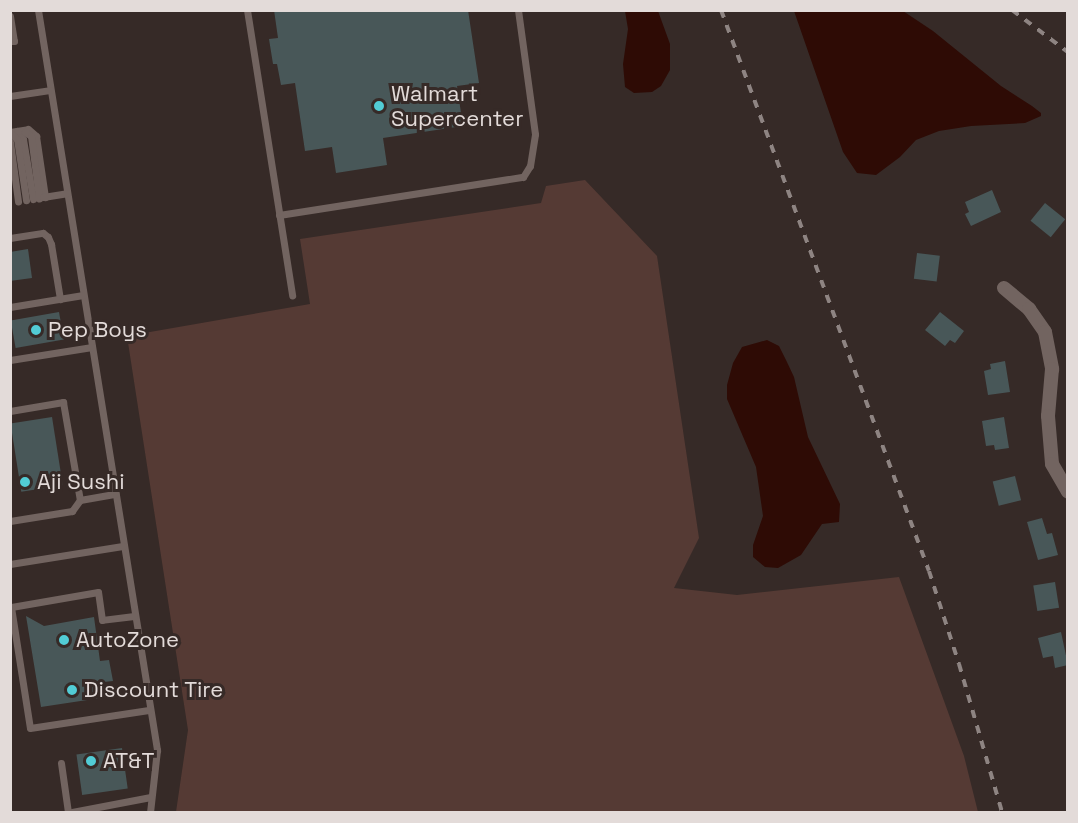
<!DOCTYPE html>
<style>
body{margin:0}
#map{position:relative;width:1078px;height:823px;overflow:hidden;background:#362a27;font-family:"Space Grotesk",sans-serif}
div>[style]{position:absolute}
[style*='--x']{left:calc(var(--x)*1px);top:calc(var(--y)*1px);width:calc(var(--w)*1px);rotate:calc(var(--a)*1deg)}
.green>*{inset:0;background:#553a34}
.water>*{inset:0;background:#2e0b05}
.building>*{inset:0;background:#485758;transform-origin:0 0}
.lane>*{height:7px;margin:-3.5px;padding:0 3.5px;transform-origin:3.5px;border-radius:3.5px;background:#726460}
.street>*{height:14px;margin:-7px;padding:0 7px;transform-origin:7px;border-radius:7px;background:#726460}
.rail>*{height:4px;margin-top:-2px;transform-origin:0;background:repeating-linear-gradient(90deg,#8e8482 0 8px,transparent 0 16px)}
.dots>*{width:16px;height:16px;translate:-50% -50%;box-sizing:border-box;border:3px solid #362a27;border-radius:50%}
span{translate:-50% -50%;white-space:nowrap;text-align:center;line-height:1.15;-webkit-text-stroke:6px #362a27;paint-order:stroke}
.poi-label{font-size:22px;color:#e3dbd9}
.left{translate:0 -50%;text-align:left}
.frame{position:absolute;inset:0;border:12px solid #e3dbd9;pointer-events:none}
</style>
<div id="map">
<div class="green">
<i style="clip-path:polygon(585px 180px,657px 256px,699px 538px,674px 588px,737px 595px,899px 577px,964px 756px,978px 812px,176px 812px,188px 730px,127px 336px,310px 304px,300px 239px,541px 203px,546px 186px)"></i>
</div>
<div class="water">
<i style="clip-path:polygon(625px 11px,658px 11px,670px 44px,670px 70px,661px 86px,652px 92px,634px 93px,625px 87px,623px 64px,628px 29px)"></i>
<i style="clip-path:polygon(794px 11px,903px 11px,933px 31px,1001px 86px,1032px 106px,1041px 113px,1041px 116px,1025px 123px,971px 126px,939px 131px,916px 140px,900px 157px,876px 175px,857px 173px,843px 152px)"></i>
<i style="clip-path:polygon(767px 340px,779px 346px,786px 360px,794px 377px,808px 437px,840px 504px,839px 522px,822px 524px,801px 555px,778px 568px,765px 567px,753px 557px,753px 545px,763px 516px,756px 467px,727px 399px,727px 385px,733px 363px,742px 347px)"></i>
</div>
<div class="building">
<i style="clip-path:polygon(274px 10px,468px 10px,479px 83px,457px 86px,463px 126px,383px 138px,387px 165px,336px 173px,332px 147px,305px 151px,295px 83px,281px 85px,277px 64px,273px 64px,269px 39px,278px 38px)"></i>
<i style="clip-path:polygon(992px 190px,1001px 212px,971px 226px,965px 214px,969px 212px,965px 202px)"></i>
<i style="left:1045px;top:203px;width:26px;height:23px;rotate:39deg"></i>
<i style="clip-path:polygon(28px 249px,32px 278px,10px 281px,10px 252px)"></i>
<i style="left:917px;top:253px;width:23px;height:26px;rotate:7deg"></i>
<i style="left:59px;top:312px;width:28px;height:49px;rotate:80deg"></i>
<i style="clip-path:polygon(940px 312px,964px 331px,955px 343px,950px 340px,945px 346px,925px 330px)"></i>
<i style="clip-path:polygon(1005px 361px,1010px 392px,988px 395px,984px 371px,991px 369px,990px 364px)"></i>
<i style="left:52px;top:417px;width:69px;height:42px;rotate:81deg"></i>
<i style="clip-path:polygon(1004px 417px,1009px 448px,995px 450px,994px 445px,986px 446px,982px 421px)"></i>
<i style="left:1015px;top:476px;width:25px;height:23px;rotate:76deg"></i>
<i style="clip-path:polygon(1042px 518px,1047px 534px,1052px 533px,1058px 555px,1038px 560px,1027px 522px)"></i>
<i style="left:1055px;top:582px;width:26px;height:22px;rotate:81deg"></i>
<i style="clip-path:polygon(26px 616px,44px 626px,94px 617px,100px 661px,109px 660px,113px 681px,104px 682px,107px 697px,41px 707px)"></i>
<i style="clip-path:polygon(1061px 632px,1068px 665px,1055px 668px,1053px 656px,1043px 658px,1038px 638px)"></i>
<i style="left:122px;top:748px;width:41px;height:46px;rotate:82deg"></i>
</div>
<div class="lane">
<i style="--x:38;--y:10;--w:750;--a:80.86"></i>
<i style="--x:157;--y:750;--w:62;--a:96.4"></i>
<i style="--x:247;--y:10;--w:289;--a:81"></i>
<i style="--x:10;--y:16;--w:25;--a:81"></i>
<i style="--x:14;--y:41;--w:4;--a:180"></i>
<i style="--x:10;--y:96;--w:40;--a:-8.5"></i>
<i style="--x:17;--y:131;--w:10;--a:53"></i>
<i style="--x:23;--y:139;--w:61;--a:80.5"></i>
<i style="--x:10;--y:132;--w:18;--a:-9"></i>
<i style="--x:28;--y:129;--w:11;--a:41"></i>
<i style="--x:36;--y:136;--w:62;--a:81.6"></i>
<i style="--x:25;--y:132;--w:7;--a:34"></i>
<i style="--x:31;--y:136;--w:63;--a:82.6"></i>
<i style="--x:10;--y:133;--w:9;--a:41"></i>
<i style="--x:17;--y:139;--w:62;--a:81.6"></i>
<i style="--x:10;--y:142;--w:60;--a:82.3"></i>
<i style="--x:43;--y:197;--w:24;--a:-9"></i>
<i style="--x:279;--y:215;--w:247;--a:-8.9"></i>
<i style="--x:523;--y:177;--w:13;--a:-58"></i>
<i style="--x:530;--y:166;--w:32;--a:-81"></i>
<i style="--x:535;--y:134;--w:125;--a:-97.8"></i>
<i style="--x:10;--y:238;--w:33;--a:-9"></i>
<i style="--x:43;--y:233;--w:6;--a:39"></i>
<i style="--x:48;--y:237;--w:8;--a:67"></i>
<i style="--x:51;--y:244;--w:56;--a:80.7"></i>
<i style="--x:10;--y:307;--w:74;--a:-9.3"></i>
<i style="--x:10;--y:360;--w:83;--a:-9"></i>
<i style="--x:10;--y:411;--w:54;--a:-9.6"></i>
<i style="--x:63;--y:402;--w:99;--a:80.2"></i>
<i style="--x:10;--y:521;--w:63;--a:-9.2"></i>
<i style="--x:72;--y:511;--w:14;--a:-54"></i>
<i style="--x:80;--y:500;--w:36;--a:-10"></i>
<i style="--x:10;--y:564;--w:114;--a:-9.1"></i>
<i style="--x:134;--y:616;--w:32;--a:173"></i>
<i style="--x:102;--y:620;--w:28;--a:-98"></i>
<i style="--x:98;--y:592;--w:88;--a:170.2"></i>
<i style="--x:11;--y:607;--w:122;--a:81.1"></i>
<i style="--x:30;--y:728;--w:120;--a:-8.6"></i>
<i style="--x:61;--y:763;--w:49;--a:81.9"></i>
<i style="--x:72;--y:812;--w:80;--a:-10.8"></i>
</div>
<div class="street">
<i style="--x:1004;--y:288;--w:33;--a:40"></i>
<i style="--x:1029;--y:309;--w:28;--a:55"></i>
<i style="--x:1045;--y:332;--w:38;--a:79"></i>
<i style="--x:1052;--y:369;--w:47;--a:94.9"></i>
<i style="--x:1048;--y:416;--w:48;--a:85.2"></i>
<i style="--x:1052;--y:464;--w:32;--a:60"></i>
</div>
<div class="rail">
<i style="--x:721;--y:10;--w:598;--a:69.66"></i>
<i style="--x:929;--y:571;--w:98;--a:72.1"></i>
<i style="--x:959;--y:664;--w:154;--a:73.8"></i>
<i style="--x:1012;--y:10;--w:70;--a:36.9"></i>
</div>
<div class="dots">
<i style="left:379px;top:106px;background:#52ccd5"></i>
<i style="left:36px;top:330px;background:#52ccd5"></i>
<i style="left:25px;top:482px;background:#52ccd5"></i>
<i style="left:64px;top:640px;background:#52ccd5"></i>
<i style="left:72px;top:690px;background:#52ccd5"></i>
<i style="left:91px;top:761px;background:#52ccd5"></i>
</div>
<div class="poi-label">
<span class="left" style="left:391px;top:106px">Walmart<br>Supercenter</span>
<span class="left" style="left:48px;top:330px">Pep Boys</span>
<span class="left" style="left:37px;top:482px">Aji Sushi</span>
<span class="left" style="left:76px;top:640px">AutoZone</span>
<span class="left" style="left:84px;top:690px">Discount Tire</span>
<span class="left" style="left:103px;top:761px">AT&amp;T</span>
</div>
<div class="frame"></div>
</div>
